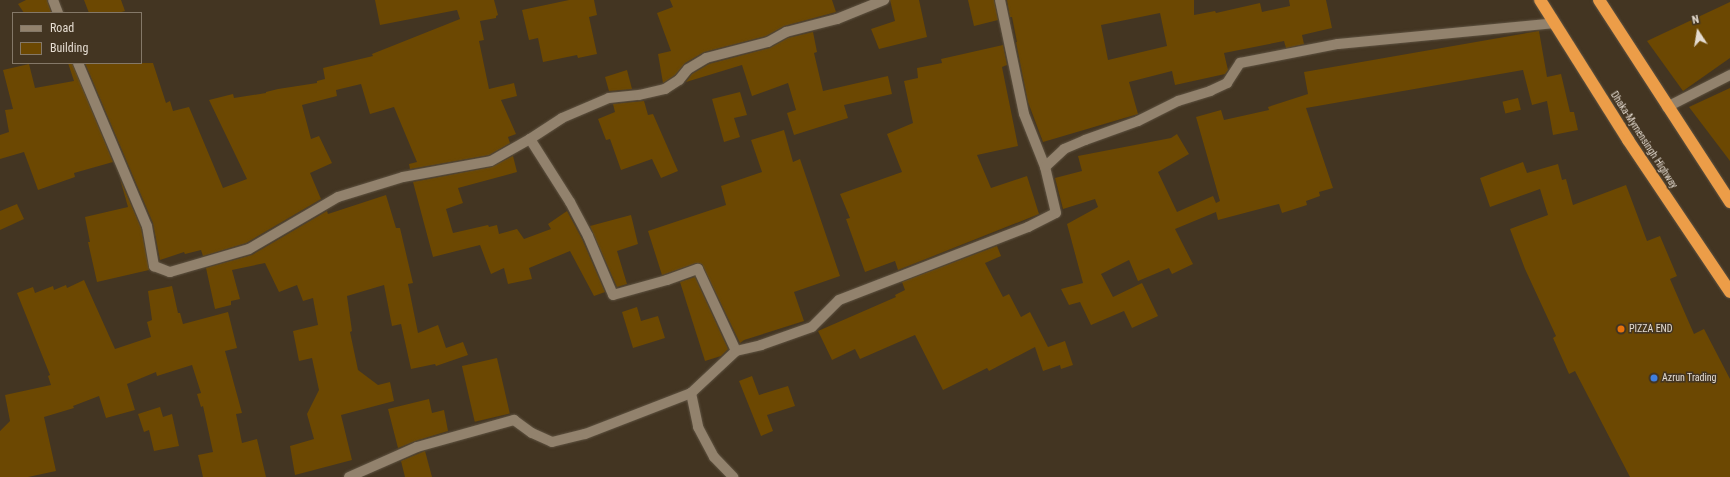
<!DOCTYPE html>
<style>
body{margin:0}
#map{position:relative;width:1730px;height:477px;overflow:hidden;background:#433522;font-family:"Roboto Condensed",sans-serif}
div>[style]{position:absolute}
[style*='--x']{left:calc(var(--x)*1px);top:calc(var(--y)*1px);width:calc(var(--w)*1px);rotate:calc(var(--a)*1deg)}
.building>*{inset:0;background:#6c4802;transform-origin:0 0}
.roads{filter:drop-shadow(0 0 1px #5e5241) drop-shadow(0 0 1px #5e5241)}
.minor>*{height:10px;margin:-5px;padding:0 5px;transform-origin:5px;border-radius:5px;background:#92826d}
.highway>*{height:12px;margin:-6px;padding:0 6px;transform-origin:6px;border-radius:6px;background:#ec9d48}
.dots>*{width:11px;height:11px;translate:-50% -50%;box-sizing:border-box;border:2px solid #433522;border-radius:50%}
span{translate:-50% -50%;white-space:nowrap;text-align:center;line-height:1.15;-webkit-text-stroke:3px #433522;paint-order:stroke}
.street-label{font-size:10px;color:#e5dcd1}
.poi-label{font-size:10px;color:#e5dcd1}
.left{translate:0 -50%;text-align:left}
.legend{position:absolute;left:12px;top:12px;width:130px;height:52px;box-sizing:border-box;background:#433522;border:1px solid #847868;margin:0;padding:5px 7px;list-style:none;font-size:12px;color:#e5dcd1}
.legend li{display:flex;align-items:center;gap:8px;height:20px}
.legend b{width:20px;border:1px solid #847868}
.north{position:absolute;left:1678px;top:12px;width:40px;height:40px;-webkit-text-stroke:3px #433522;paint-order:stroke;rotate:348deg;font-size:11px;font-weight:700;line-height:16px;text-align:center;color:#e5dcd1}
.north::after{content:'';display:block;margin:auto;width:14px;height:18px;background:#e5dcd1;clip-path:polygon(50% 0,100% 100%,50% 72%,0 100%)}
</style>
<div id="map">
<div class="building">
<i style="clip-path:polygon(26px 0,47px 0,51px 12px,24px 13px,18px 4px)"></i>
<i style="clip-path:polygon(84px 0,121px 0,125px 11px,118px 13px,89px 13px)"></i>
<i style="clip-path:polygon(375px 0,494px 0,498px 15px,496px 16px,496px 18px,480px 21px,484px 40px,479px 41px,489px 89px,514px 83px,517px 96px,501px 100px,516px 134px,508px 137px,510px 143px,489px 155px,410px 169px,409px 164px,417px 162px,394px 107px,370px 114px,361px 84px,336px 90px,337px 96px,302px 105px,311px 139px,319px 136px,332px 163px,310px 173px,321px 199px,246px 243px,203px 256px,201px 250px,185px 254px,184px 252px,160px 260px,153px 223px,85px 63px,153px 63px,166px 103px,170px 101px,173px 111px,189px 107px,223px 188px,247px 179px,209px 100px,233px 94px,234px 98px,266px 93px,266px 92px,278px 89px,317px 83px,317px 81px,325px 79px,323px 68px,373px 56px,372px 54px,460px 19px,457px 10px,380px 25px)"></i>
<i style="clip-path:polygon(569px 0,594px 0,597px 15px,589px 17px,597px 54px,578px 58px,577px 55px,543px 62px,538px 38px,529px 40px,522px 10px)"></i>
<i style="clip-path:polygon(670px 0,832px 0,836px 12px,784px 26px,766px 36px,704px 52px,685px 63px,675px 75px,663px 83px,658px 54px,671px 51px,657px 13px,673px 7px)"></i>
<i style="clip-path:polygon(890px 0,919px 0,927px 37px,879px 49px,871px 29px,895px 21px)"></i>
<i style="clip-path:polygon(968px 0,994px 0,998px 20px,974px 26px)"></i>
<i style="clip-path:polygon(evenodd,1007px 0,1194px 0,1194px 15px,1215px 11px,1216px 13px,1260px 3px,1262px 12px,1290px 6px,1289px 0,1326px 0,1332px 28px,1302px 35px,1304px 44px,1286px 48px,1284px 41px,1224px 53px,1228px 70px,1225px 74px,1175px 85px,1172px 71px,1129px 82px,1138px 114px,1043px 142px,1028px 102px,1016px 42px,1017px 42px,1012px 17px,1010px 17px,1007px 0,1160px 13px,1167px 46px,1108px 60px,1101px 25px,1160px 13px)"></i>
<i style="clip-path:polygon(1730px 2px,1730px 58px,1683px 91px,1647px 41px)"></i>
<i style="clip-path:polygon(1539px 31px,1547px 77px,1561px 74px,1570px 112px,1574px 112px,1578px 130px,1553px 135px,1547px 101px,1532px 105px,1523px 70px,1306px 108px,1333px 188px,1319px 192px,1320px 196px,1306px 201px,1307px 205px,1282px 213px,1279px 204px,1218px 220px,1216px 212px,1175px 229px,1193px 264px,1172px 274px,1169px 268px,1138px 281px,1129px 260px,1101px 274px,1113px 297px,1142px 283px,1158px 316px,1132px 328px,1124px 311px,1091px 325px,1080px 302px,1069px 305px,1061px 289px,1083px 283px,1067px 224px,1098px 207px,1095px 199px,1063px 209px,1055px 178px,1082px 171px,1078px 156px,1171px 138px,1177px 134px,1189px 154px,1158px 172px,1177px 212px,1213px 196px,1216px 203px,1220px 201px,1196px 117px,1221px 110px,1224px 120px,1269px 110px,1268px 107px,1308px 94px,1304px 72px)"></i>
<i style="clip-path:polygon(813px 32px,817px 52px,814px 53px,823px 91px,888px 76px,892px 94px,844px 105px,848px 118px,794px 135px,787px 113px,796px 110px,788px 83px,752px 96px,742px 65px,686px 82px,692px 74px,709px 64px,770px 48px,788px 38px)"></i>
<i style="clip-path:polygon(1003px 45px,1007px 65px,1002px 67px,1018px 146px,977px 155px,991px 188px,1027px 176px,1039px 214px,898px 270px,895px 261px,865px 272px,846px 219px,850px 218px,840px 194px,902px 172px,887px 134px,913px 123px,904px 81px,918px 78px,917px 68px,942px 63px,941px 59px)"></i>
<i style="clip-path:polygon(68px 63px,72px 63px,113px 162px,74px 173px,75px 177px,38px 190px,24px 152px,0 159px,0 135px,9px 132px,5px 110px,13px 109px,3px 70px,29px 64px,35px 88px,74px 81px)"></i>
<i style="clip-path:polygon(627px 70px,632px 89px,609px 91px,605px 77px)"></i>
<i style="clip-path:polygon(1730px 88px,1730px 161px,1689px 107px)"></i>
<i style="clip-path:polygon(740px 92px,747px 115px,734px 118px,740px 137px,724px 142px,712px 99px)"></i>
<i style="left:1518px;top:98px;width:12px;height:16px;rotate:76deg"></i>
<i style="clip-path:polygon(644px 101px,648px 115px,653px 114px,678px 171px,661px 178px,652px 159px,621px 170px,610px 139px,606px 140px,598px 119px,615px 112px,613px 104px)"></i>
<i style="clip-path:polygon(784px 130px,793px 162px,800px 159px,840px 276px,794px 292px,804px 321px,744px 340px,740px 343px,702px 264px,696px 263px,662px 275px,648px 231px,726px 205px,721px 186px,762px 172px,751px 140px)"></i>
<i style="clip-path:polygon(513px 156px,517px 172px,458px 188px,463px 203px,446px 209px,453px 233px,488px 225px,489px 227px,497px 225px,499px 234px,517px 229px,524px 239px,551px 229px,548px 224px,567px 211px,582px 239px,605px 292px,594px 296px,570px 251px,529px 268px,532px 279px,508px 284px,504px 268px,491px 274px,480px 245px,433px 257px,413px 182px,492px 167px)"></i>
<i style="clip-path:polygon(1523px 162px,1527px 173px,1558px 164px,1562px 180px,1566px 179px,1573px 205px,1626px 185px,1647px 241px,1660px 236px,1677px 276px,1670px 279px,1694px 334px,1704px 329px,1730px 379px,1730px 477px,1630px 477px,1575px 371px,1569px 374px,1553px 338px,1556px 336px,1525px 269px,1510px 229px,1548px 215px,1540px 189px,1490px 207px,1480px 178px)"></i>
<i style="clip-path:polygon(120px 179px,141px 228px,149px 270px,97px 282px,88px 242px,90px 242px,85px 217px,128px 207px)"></i>
<i style="clip-path:polygon(386px 195px,396px 228px,400px 228px,413px 283px,408px 284px,418px 333px,438px 325px,446px 348px,463px 342px,468px 355px,436px 366px,435px 364px,411px 369px,401px 324px,392px 326px,384px 285px,347px 296px,352px 331px,350px 332px,358px 370px,378px 385px,390px 382px,394px 401px,341px 415px,352px 460px,295px 475px,290px 446px,314px 439px,307px 414px,319px 390px,312px 358px,299px 361px,293px 331px,318px 325px,313px 298px,303px 301px,297px 285px,279px 292px,265px 263px,232px 270px,240px 299px,231px 301px,231px 305px,215px 309px,206px 268px,252px 255px,327px 211px,328px 214px)"></i>
<i style="clip-path:polygon(17px 204px,24px 219px,0 230px,0 211px)"></i>
<i style="clip-path:polygon(631px 215px,638px 244px,617px 251px,627px 284px,617px 287px,590px 226px)"></i>
<i style="clip-path:polygon(997px 246px,1001px 256px,985px 263px,1003px 297px,1009px 294px,1021px 317px,1030px 312px,1048px 347px,1065px 341px,1073px 365px,1061px 369px,1060px 365px,1043px 371px,1035px 347px,989px 371px,987px 368px,943px 390px,915px 335px,860px 359px,855px 349px,832px 360px,818px 331px,896px 297px,895px 295px,905px 290px,902px 282px)"></i>
<i style="clip-path:polygon(695px 277px,728px 349px,721px 356px,705px 361px,680px 282px)"></i>
<i style="clip-path:polygon(84px 280px,115px 349px,151px 337px,147px 322px,152px 320px,148px 291px,172px 286px,178px 313px,180px 313px,183px 324px,228px 312px,237px 348px,225px 351px,242px 413px,236px 414px,242px 443px,257px 439px,266px 477px,203px 477px,198px 455px,213px 452px,203px 406px,201px 407px,197px 394px,201px 393px,192px 365px,157px 376px,156px 372px,127px 384px,135px 410px,106px 418px,99px 396px,73px 406px,74px 408px,44px 417px,56px 471px,28px 477px,0 477px,0 431px,10px 421px,5px 395px,51px 385px,48px 376px,50px 375px,17px 293px,33px 287px,35px 293px,53px 286px,54px 290px,66px 285px,67px 288px)"></i>
<i style="clip-path:polygon(637px 307px,641px 321px,658px 316px,665px 338px,633px 348px,622px 312px)"></i>
<i style="left:497px;top:358px;width:57px;height:36px;rotate:77deg"></i>
<i style="clip-path:polygon(752px 376px,759px 395px,788px 386px,795px 406px,767px 415px,773px 431px,761px 436px,739px 381px)"></i>
<i style="clip-path:polygon(429px 399px,432px 413px,444px 410px,448px 431px,415px 441px,398px 448px,388px 409px)"></i>
<i style="clip-path:polygon(160px 407px,163px 417px,172px 414px,179px 446px,154px 451px,149px 430px,144px 432px,138px 414px)"></i>
<i style="clip-path:polygon(425px 451px,432px 477px,405px 477px,401px 461px)"></i>
</div>
<div class="roads">
<div class="minor">
<i style="--x:53;--y:0;--w:14;--a:69"></i>
<i style="--x:1000;--y:0;--w:116;--a:78.1"></i>
<i style="--x:1024;--y:114;--w:57;--a:68.4"></i>
<i style="--x:78;--y:63;--w:177;--a:67.1"></i>
<i style="--x:147;--y:226;--w:41;--a:80.1"></i>
<i style="--x:154;--y:266;--w:17;--a:21"></i>
<i style="--x:170;--y:272;--w:82;--a:-16.2"></i>
<i style="--x:249;--y:249;--w:103;--a:-30.3"></i>
<i style="--x:338;--y:197;--w:68;--a:-17.1"></i>
<i style="--x:403;--y:177;--w:89;--a:-10.3"></i>
<i style="--x:491;--y:161;--w:45;--a:-29.4"></i>
<i style="--x:530;--y:139;--w:75;--a:57.6"></i>
<i style="--x:570;--y:202;--w:38;--a:62"></i>
<i style="--x:588;--y:236;--w:64;--a:67"></i>
<i style="--x:613;--y:295;--w:56;--a:-15.5"></i>
<i style="--x:667;--y:280;--w:33;--a:-20"></i>
<i style="--x:698;--y:269;--w:90;--a:65.1"></i>
<i style="--x:736;--y:351;--w:62;--a:137"></i>
<i style="--x:691;--y:393;--w:35;--a:78"></i>
<i style="--x:698;--y:427;--w:34;--a:62"></i>
<i style="--x:714;--y:457;--w:28;--a:46"></i>
<i style="--x:1667;--y:107;--w:71;--a:-26.9"></i>
<i style="--x:530;--y:139;--w:38;--a:-33"></i>
<i style="--x:562;--y:118;--w:51;--a:-23.1"></i>
<i style="--x:609;--y:98;--w:30;--a:-6"></i>
<i style="--x:639;--y:95;--w:27;--a:-13"></i>
<i style="--x:665;--y:89;--w:17;--a:-33"></i>
<i style="--x:679;--y:80;--w:14;--a:-51"></i>
<i style="--x:688;--y:69;--w:21;--a:-31"></i>
<i style="--x:706;--y:58;--w:64;--a:-14.5"></i>
<i style="--x:768;--y:42;--w:21;--a:-29"></i>
<i style="--x:786;--y:32;--w:53;--a:-14.3"></i>
<i style="--x:837;--y:19;--w:51;--a:-22"></i>
<i style="--x:736;--y:351;--w:26;--a:-13"></i>
<i style="--x:761;--y:345;--w:54;--a:-19.4"></i>
<i style="--x:812;--y:327;--w:38;--a:-45"></i>
<i style="--x:839;--y:300;--w:203;--a:-21.1"></i>
<i style="--x:1028;--y:227;--w:31;--a:-27"></i>
<i style="--x:1056;--y:213;--w:47;--a:-103.4"></i>
<i style="--x:1045;--y:167;--w:26;--a:-43"></i>
<i style="--x:1064;--y:149;--w:23;--a:-23"></i>
<i style="--x:1085;--y:140;--w:56;--a:-19.7"></i>
<i style="--x:1138;--y:121;--w:45;--a:-26.6"></i>
<i style="--x:1178;--y:101;--w:34;--a:-17"></i>
<i style="--x:1210;--y:91;--w:19;--a:-25"></i>
<i style="--x:1227;--y:83;--w:24;--a:-57"></i>
<i style="--x:1240;--y:63;--w:100;--a:-11"></i>
<i style="--x:1338;--y:44;--w:218;--a:-5.5"></i>
<i style="--x:349;--y:477;--w:74;--a:-23.8"></i>
<i style="--x:417;--y:447;--w:101;--a:-15.6"></i>
<i style="--x:514;--y:420;--w:22;--a:36"></i>
<i style="--x:532;--y:433;--w:22;--a:24"></i>
<i style="--x:552;--y:442;--w:34;--a:-14"></i>
<i style="--x:585;--y:434;--w:114;--a:-21.1"></i>
</div>
<div class="highway">
<i style="--x:1540;--y:0;--w:165;--a:57.8"></i>
<i style="--x:1628;--y:140;--w:183;--a:56.1"></i>
<i style="--x:1599;--y:0;--w:241;--a:57"></i>
</div>
</div>
<div class="dots">
<i style="left:1621px;top:329px;background:#e8710a"></i>
<i style="left:1654px;top:378px;background:#3f7fe0"></i>
</div>
<div class="street-label">
<span style="left:1644px;top:140px;rotate:57deg">Dhaka-Mymensingh Highway</span>
</div>
<div class="poi-label">
<span class="left" style="left:1629px;top:329px">PIZZA END</span>
<span class="left" style="left:1662px;top:378px">Azrun Trading</span>
</div>
<ul class="legend">
<li><b style="height:5px;background:#92826d"></b>Road</li>
<li><b style="height:11px;background:#6c4802"></b>Building</li>
</ul>
<div class="north">N</div>
</div>
